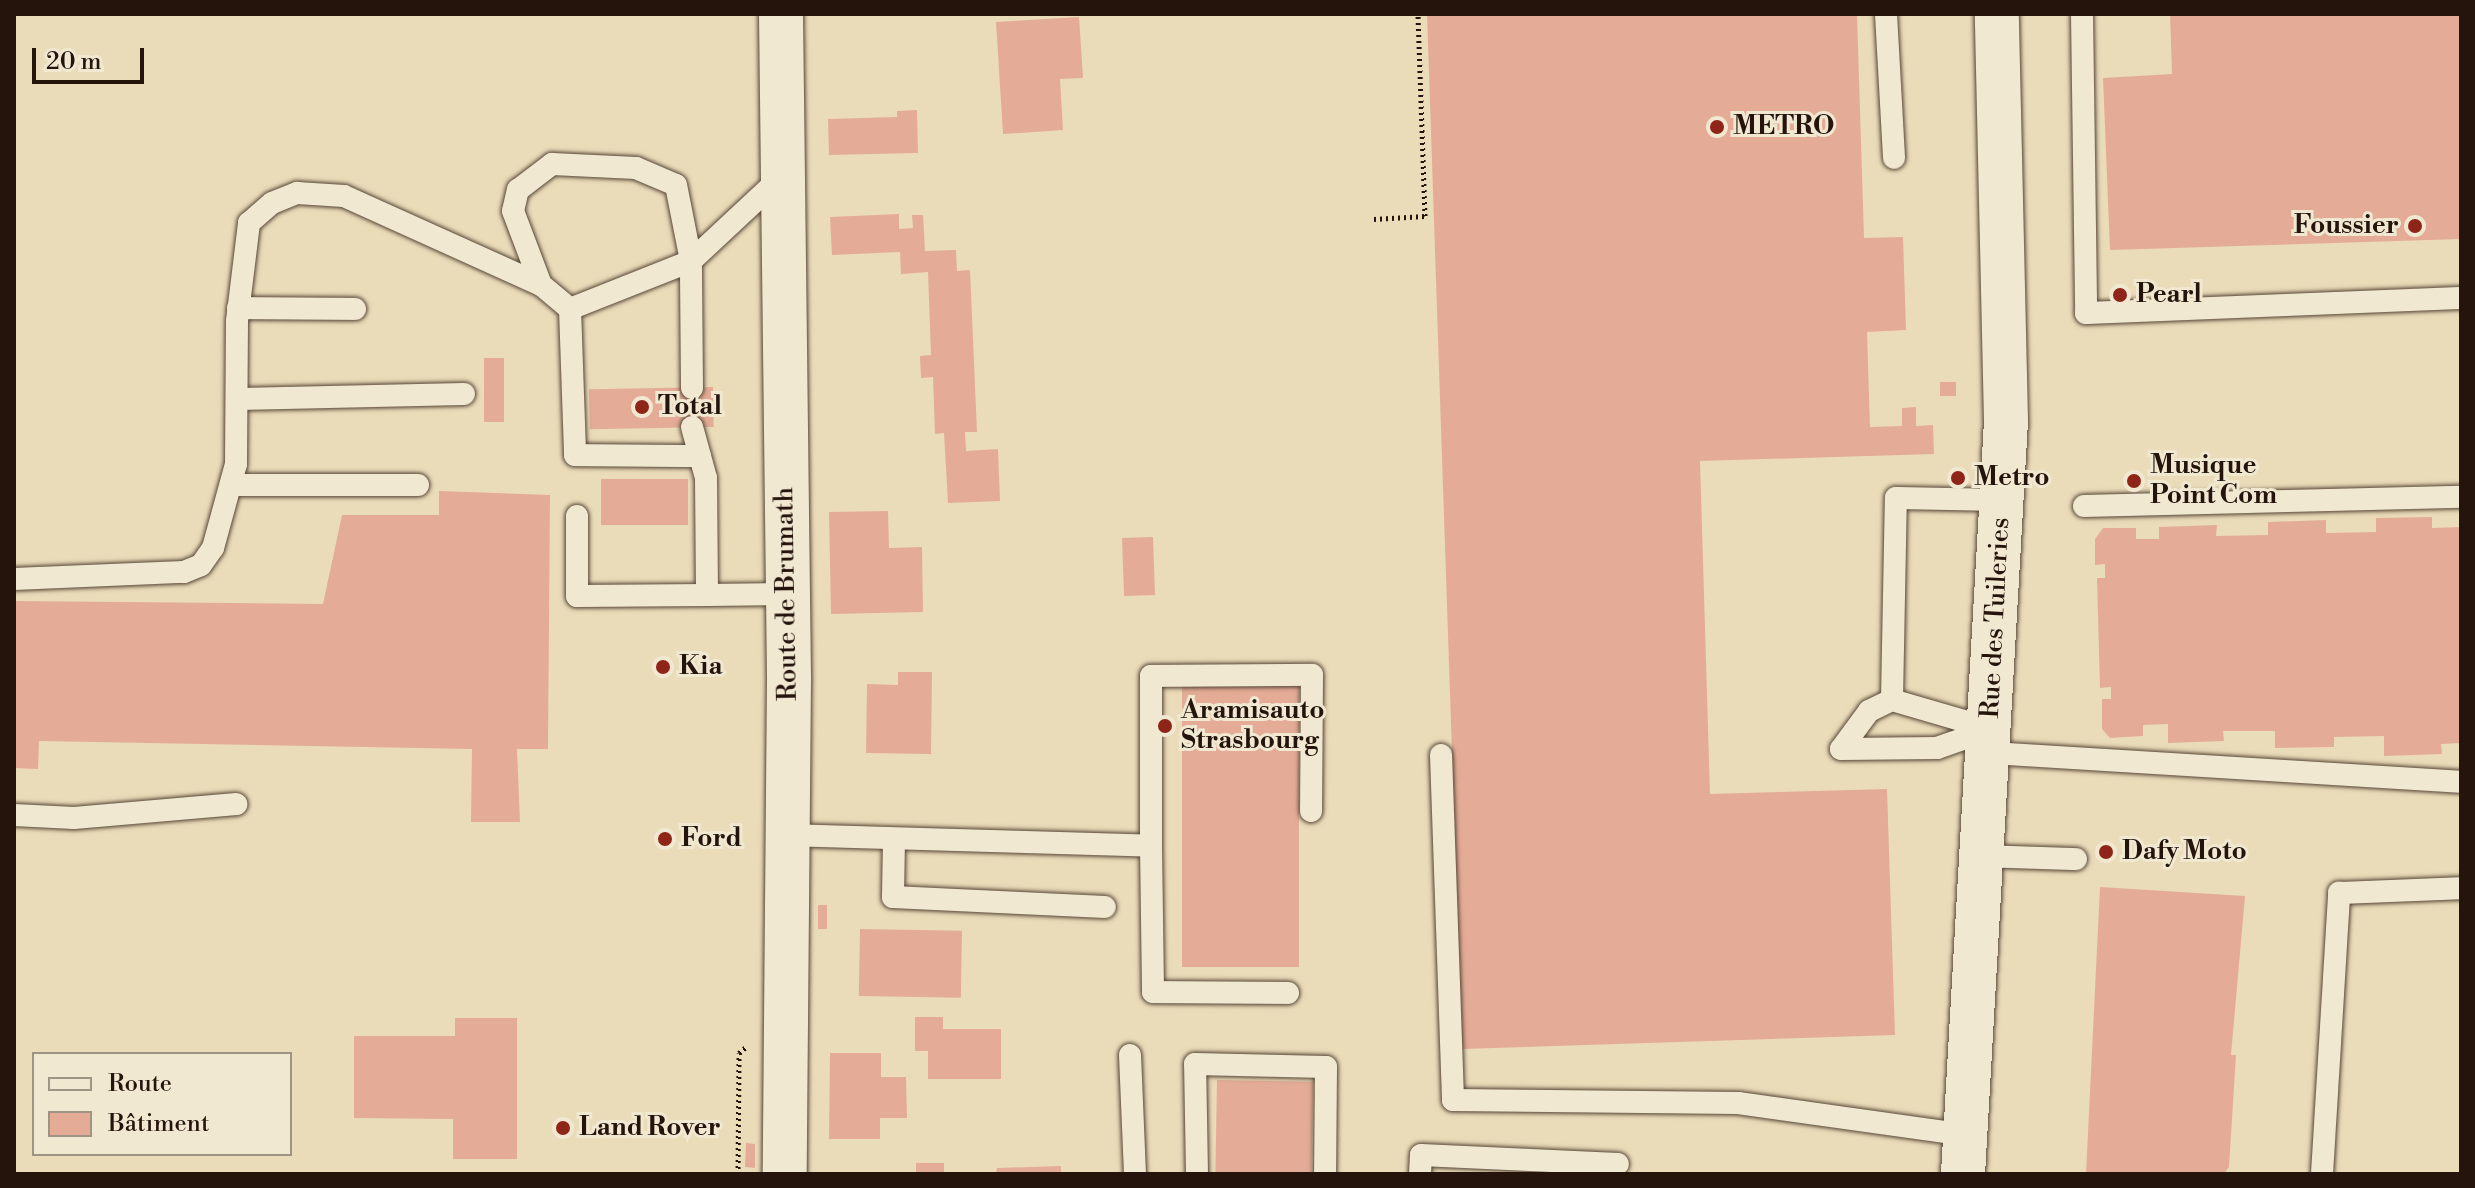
<!DOCTYPE html>
<meta charset="utf-8">
<style>
body{margin:0}
#map{position:relative;width:2475px;height:1188px;overflow:hidden;background:#eadcb9;font-family:"Libre Bodoni",serif}
div>[style]{position:absolute}
[style*='--x']{left:calc(var(--x)*1px);top:calc(var(--y)*1px);width:calc(var(--w)*1px);rotate:calc(var(--a)*1deg)}
.building>*{inset:0;background:#e4ac96;transform-origin:0 0}
.path>*{height:5px;margin-top:-2.5px;transform-origin:0;background:repeating-linear-gradient(90deg,#24140c 0 2px,transparent 0 6px)}
.roads{filter:drop-shadow(0 0 2px #564637) drop-shadow(0 0 2px #564637)}
.service>*{height:22px;margin:-11px;padding:0 11px;transform-origin:11px;border-radius:11px;background:#f1e8d2}
.tertiary>*{height:44px;margin:-22px;padding:0 22px;transform-origin:22px;border-radius:22px;background:#f1e8d2}
.secondary>*{height:44px;margin:-22px;padding:0 22px;transform-origin:22px;border-radius:22px;background:#f1e8d2}
.dots>*{width:22px;height:22px;translate:-50% -50%;box-sizing:border-box;border:4px solid #f1e8d2;border-radius:50%}
span{translate:-50% -50%;white-space:nowrap;text-align:center;line-height:1.15;-webkit-text-stroke:6px #f1e8d2;paint-order:stroke}
.poi-label{font-size:26px;color:#24140c;font-weight:700}
.left{translate:0 -50%;text-align:left}
.right{translate:-100% -50%;text-align:right}
.street-label{font-size:26px;color:#24140c}
.frame{position:absolute;inset:0;border:16px solid #24140c;pointer-events:none}
.legend{position:absolute;left:32px;top:1052px;width:260px;height:104px;box-sizing:border-box;background:#f1e8d2;border:2px solid #9f9383;margin:0;padding:10px 14px;list-style:none;font-size:24px;color:#24140c}
.legend li{display:flex;align-items:center;gap:16px;height:40px}
.legend b{width:40px;border:2px solid #9f9383}
.scale{position:absolute;left:32px;top:48px;width:112px;height:36px;box-sizing:border-box;border:4px solid #24140c;border-top:0;padding-left:10px;font-size:24px;line-height:28px;white-space:nowrap;color:#24140c;-webkit-text-stroke:6px #f1e8d2;paint-order:stroke}
</style>
<div id="map">
<div class="building">
<i style="clip-path:polygon(1427px 14px,1857px 14px,1864px 238px,1903px 237px,1906px 330px,1867px 332px,1870px 427px,1902px 426px,1902px 408px,1916px 407px,1916px 426px,1933px 425px,1934px 454px,1700px 461px,1710px 794px,1887px 789px,1895px 1035px,1462px 1049px)"></i>
<i style="clip-path:polygon(2170px 14px,2461px 14px,2461px 239px,2110px 250px,2103px 78px,2172px 74px)"></i>
<i style="clip-path:polygon(1079px 17px,1083px 78px,1060px 79px,1063px 130px,1003px 134px,996px 22px)"></i>
<i style="clip-path:polygon(917px 110px,918px 153px,829px 155px,828px 119px,897px 117px,897px 111px)"></i>
<i style="clip-path:polygon(899px 214px,899px 229px,913px 228px,912px 215px,923px 215px,925px 251px,956px 250px,957px 271px,970px 270px,977px 432px,965px 432px,966px 451px,998px 449px,1000px 501px,948px 503px,944px 433px,935px 434px,933px 377px,921px 378px,920px 356px,931px 355px,928px 272px,901px 274px,900px 252px,832px 255px,830px 217px)"></i>
<i style="left:484px;top:358px;width:20px;height:64px"></i>
<i style="left:1940px;top:382px;width:16px;height:14px"></i>
<i style="left:713px;top:387px;width:40px;height:124px;rotate:89deg"></i>
<i style="left:601px;top:479px;width:87px;height:46px"></i>
<i style="clip-path:polygon(439px 491px,550px 495px,548px 749px,517px 749px,520px 822px,471px 822px,472px 749px,39px 741px,38px 769px,14px 768px,14px 601px,323px 604px,342px 515px,439px 515px)"></i>
<i style="clip-path:polygon(888px 511px,889px 548px,922px 547px,923px 612px,831px 614px,829px 512px)"></i>
<i style="clip-path:polygon(2432px 517px,2432px 528px,2461px 527px,2461px 743px,2441px 744px,2442px 754px,2384px 756px,2384px 736px,2334px 737px,2334px 747px,2275px 748px,2275px 731px,2223px 731px,2224px 741px,2168px 743px,2168px 724px,2143px 725px,2143px 736px,2110px 738px,2102px 729px,2102px 699px,2111px 699px,2111px 687px,2100px 688px,2097px 578px,2105px 578px,2105px 564px,2095px 565px,2095px 539px,2103px 528px,2136px 528px,2136px 539px,2159px 539px,2159px 527px,2217px 525px,2216px 536px,2268px 535px,2268px 522px,2326px 520px,2326px 533px,2376px 532px,2376px 518px)"></i>
<i style="left:1153px;top:537px;width:58px;height:31px;rotate:88deg"></i>
<i style="clip-path:polygon(898px 672px,932px 672px,931px 754px,866px 753px,867px 684px,898px 685px)"></i>
<i style="left:1182px;top:683px;width:117px;height:284px"></i>
<i style="clip-path:polygon(2100px 887px,2245px 896px,2231px 1055px,2236px 1055px,2229px 1167px,2224px 1174px,2086px 1174px)"></i>
<i style="left:818px;top:905px;width:9px;height:24px"></i>
<i style="left:860px;top:929px;width:102px;height:67px;rotate:1deg"></i>
<i style="clip-path:polygon(915px 1017px,943px 1017px,943px 1029px,1001px 1029px,1001px 1079px,928px 1079px,928px 1051px,915px 1051px)"></i>
<i style="clip-path:polygon(455px 1018px,517px 1018px,517px 1159px,453px 1159px,453px 1119px,354px 1118px,354px 1036px,455px 1036px)"></i>
<i style="clip-path:polygon(830px 1053px,881px 1053px,881px 1077px,906px 1077px,907px 1118px,880px 1118px,880px 1139px,829px 1139px)"></i>
<i style="left:1217px;top:1080px;width:96px;height:94px;rotate:1deg"></i>
<i style="clip-path:polygon(746px 1143px,755px 1144px,755px 1168px,745px 1167px)"></i>
<i style="left:916px;top:1163px;width:28px;height:11px"></i>
<i style="clip-path:polygon(1061px 1166px,1061px 1174px,996px 1174px,997px 1168px)"></i>
</div>
<div class="path">
<i style="--x:1374;--y:219;--w:51;--a:-3.4"></i>
<i style="--x:1425;--y:216;--w:202;--a:-92"></i>
<i style="--x:738;--y:1174;--w:121;--a:-89.5"></i>
<i style="--x:739;--y:1053;--w:9;--a:-41"></i>
</div>
<div class="roads">
<div class="service">
<i style="--x:1886;--y:14;--w:144;--a:86.8"></i>
<i style="--x:2082;--y:14;--w:299;--a:89.2"></i>
<i style="--x:2086;--y:313;--w:375;--a:-2.3"></i>
<i style="--x:238;--y:308;--w:117;--a:0.5"></i>
<i style="--x:570;--y:309;--w:38;--a:-140"></i>
<i style="--x:541;--y:285;--w:79;--a:-110.7"></i>
<i style="--x:513;--y:211;--w:22;--a:-77"></i>
<i style="--x:518;--y:190;--w:43;--a:-37.4"></i>
<i style="--x:552;--y:164;--w:84;--a:2.7"></i>
<i style="--x:636;--y:168;--w:43;--a:23"></i>
<i style="--x:676;--y:185;--w:77;--a:78.8"></i>
<i style="--x:691;--y:261;--w:130;--a:158.4"></i>
<i style="--x:570;--y:309;--w:146;--a:88"></i>
<i style="--x:575;--y:455;--w:125;--a:0.5"></i>
<i style="--x:692;--y:388;--w:127;--a:-90.5"></i>
<i style="--x:691;--y:261;--w:122;--a:-43"></i>
<i style="--x:239;--y:399;--w:225;--a:-1.3"></i>
<i style="--x:692;--y:427;--w:53;--a:74.6"></i>
<i style="--x:706;--y:478;--w:117;--a:89.5"></i>
<i style="--x:707;--y:595;--w:80;--a:-0.7"></i>
<i style="--x:231;--y:485;--w:187;--a:0"></i>
<i style="--x:2084;--y:506;--w:377;--a:-1.4"></i>
<i style="--x:577;--y:516;--w:80;--a:90"></i>
<i style="--x:577;--y:596;--w:130;--a:-0.4"></i>
<i style="--x:14;--y:579;--w:170;--a:-2.4"></i>
<i style="--x:184;--y:572;--w:18;--a:-22"></i>
<i style="--x:201;--y:565;--w:21;--a:-55"></i>
<i style="--x:213;--y:548;--w:87;--a:-74.7"></i>
<i style="--x:236;--y:464;--w:143;--a:-89.6"></i>
<i style="--x:237;--y:321;--w:99;--a:-83"></i>
<i style="--x:249;--y:223;--w:30;--a:-41"></i>
<i style="--x:272;--y:203;--w:27;--a:-22"></i>
<i style="--x:297;--y:193;--w:47;--a:3.7"></i>
<i style="--x:344;--y:196;--w:216;--a:24.3"></i>
<i style="--x:1892;--y:700;--w:202;--a:-88.9"></i>
<i style="--x:1896;--y:498;--w:106;--a:1.1"></i>
<i style="--x:1841;--y:749;--w:47;--a:-53.6"></i>
<i style="--x:1869;--y:711;--w:25;--a:-26"></i>
<i style="--x:1892;--y:700;--w:103;--a:16.3"></i>
<i style="--x:1841;--y:749;--w:96;--a:-0.6"></i>
<i style="--x:1937;--y:748;--w:57;--a:-19.4"></i>
<i style="--x:1990;--y:753;--w:472;--a:3.5"></i>
<i style="--x:1441;--y:755;--w:345;--a:88"></i>
<i style="--x:1453;--y:1100;--w:285;--a:0.6"></i>
<i style="--x:1738;--y:1103;--w:229;--a:8"></i>
<i style="--x:14;--y:815;--w:60;--a:2.9"></i>
<i style="--x:74;--y:818;--w:163;--a:-4.9"></i>
<i style="--x:788;--y:835;--w:363;--a:1.7"></i>
<i style="--x:1151;--y:846;--w:146;--a:89.2"></i>
<i style="--x:1153;--y:992;--w:135;--a:0.4"></i>
<i style="--x:894;--y:839;--w:58;--a:91"></i>
<i style="--x:893;--y:897;--w:212;--a:2.7"></i>
<i style="--x:1151;--y:846;--w:170;--a:-90"></i>
<i style="--x:1151;--y:676;--w:161;--a:-0.4"></i>
<i style="--x:1312;--y:675;--w:136;--a:90.4"></i>
<i style="--x:1984;--y:856;--w:92;--a:1.9"></i>
<i style="--x:1130;--y:1055;--w:119;--a:87.6"></i>
<i style="--x:1197;--y:1174;--w:110;--a:-91"></i>
<i style="--x:1195;--y:1064;--w:131;--a:1.3"></i>
<i style="--x:1326;--y:1067;--w:107;--a:90.5"></i>
<i style="--x:1420;--y:1174;--w:19;--a:-87"></i>
<i style="--x:1421;--y:1155;--w:197;--a:2.6"></i>
<i style="--x:2322;--y:1174;--w:282;--a:-86.5"></i>
<i style="--x:2339;--y:893;--w:122;--a:-2.3"></i>
</div>
<div class="tertiary">
<i style="--x:1963;--y:1174;--w:754;--a:-86.73"></i>
<i style="--x:2006;--y:421;--w:407;--a:-91.3"></i>
</div>
<div class="secondary">
<i style="--x:781;--y:14;--w:664;--a:89.31"></i>
<i style="--x:789;--y:678;--w:496;--a:90.5"></i>
</div>
</div>
<div class="dots">
<i style="left:1717px;top:127px;background:#8f2418"></i>
<i style="left:2415px;top:226px;background:#8f2418"></i>
<i style="left:2120px;top:295px;background:#8f2418"></i>
<i style="left:642px;top:407px;background:#8f2418"></i>
<i style="left:1958px;top:478px;background:#8f2418"></i>
<i style="left:2134px;top:481px;background:#8f2418"></i>
<i style="left:663px;top:667px;background:#8f2418"></i>
<i style="left:1165px;top:726px;background:#8f2418"></i>
<i style="left:665px;top:839px;background:#8f2418"></i>
<i style="left:2106px;top:852px;background:#8f2418"></i>
<i style="left:563px;top:1128px;background:#8f2418"></i>
</div>
<div class="poi-label">
<span class="left" style="left:1733px;top:127px">METRO</span>
<span class="right" style="left:2399px;top:226px">Foussier</span>
<span class="left" style="left:2136px;top:295px">Pearl</span>
<span class="left" style="left:658px;top:407px">Total</span>
<span class="left" style="left:2150px;top:481px">Musique<br>Point Com</span>
<span class="left" style="left:1974px;top:478px">Metro</span>
<span class="left" style="left:679px;top:667px">Kia</span>
<span class="left" style="left:1181px;top:726px">Aramisauto<br>Strasbourg</span>
<span class="left" style="left:681px;top:839px">Ford</span>
<span class="left" style="left:2122px;top:852px">Dafy Moto</span>
<span class="left" style="left:579px;top:1128px">Land Rover</span>
</div>
<div class="street-label">
<span style="left:787px;top:594px;rotate:-91deg">Route de Brumath</span>
<span style="left:1996px;top:618px;rotate:-87deg">Rue des Tuileries</span>
</div>
<div class="frame"></div>
<ul class="legend">
<li><b style="height:10px;background:#f1e8d2"></b>Route</li>
<li><b style="height:22px;background:#e4ac96"></b>Bâtiment</li>
</ul>
<div class="scale">20 m</div>
</div>
